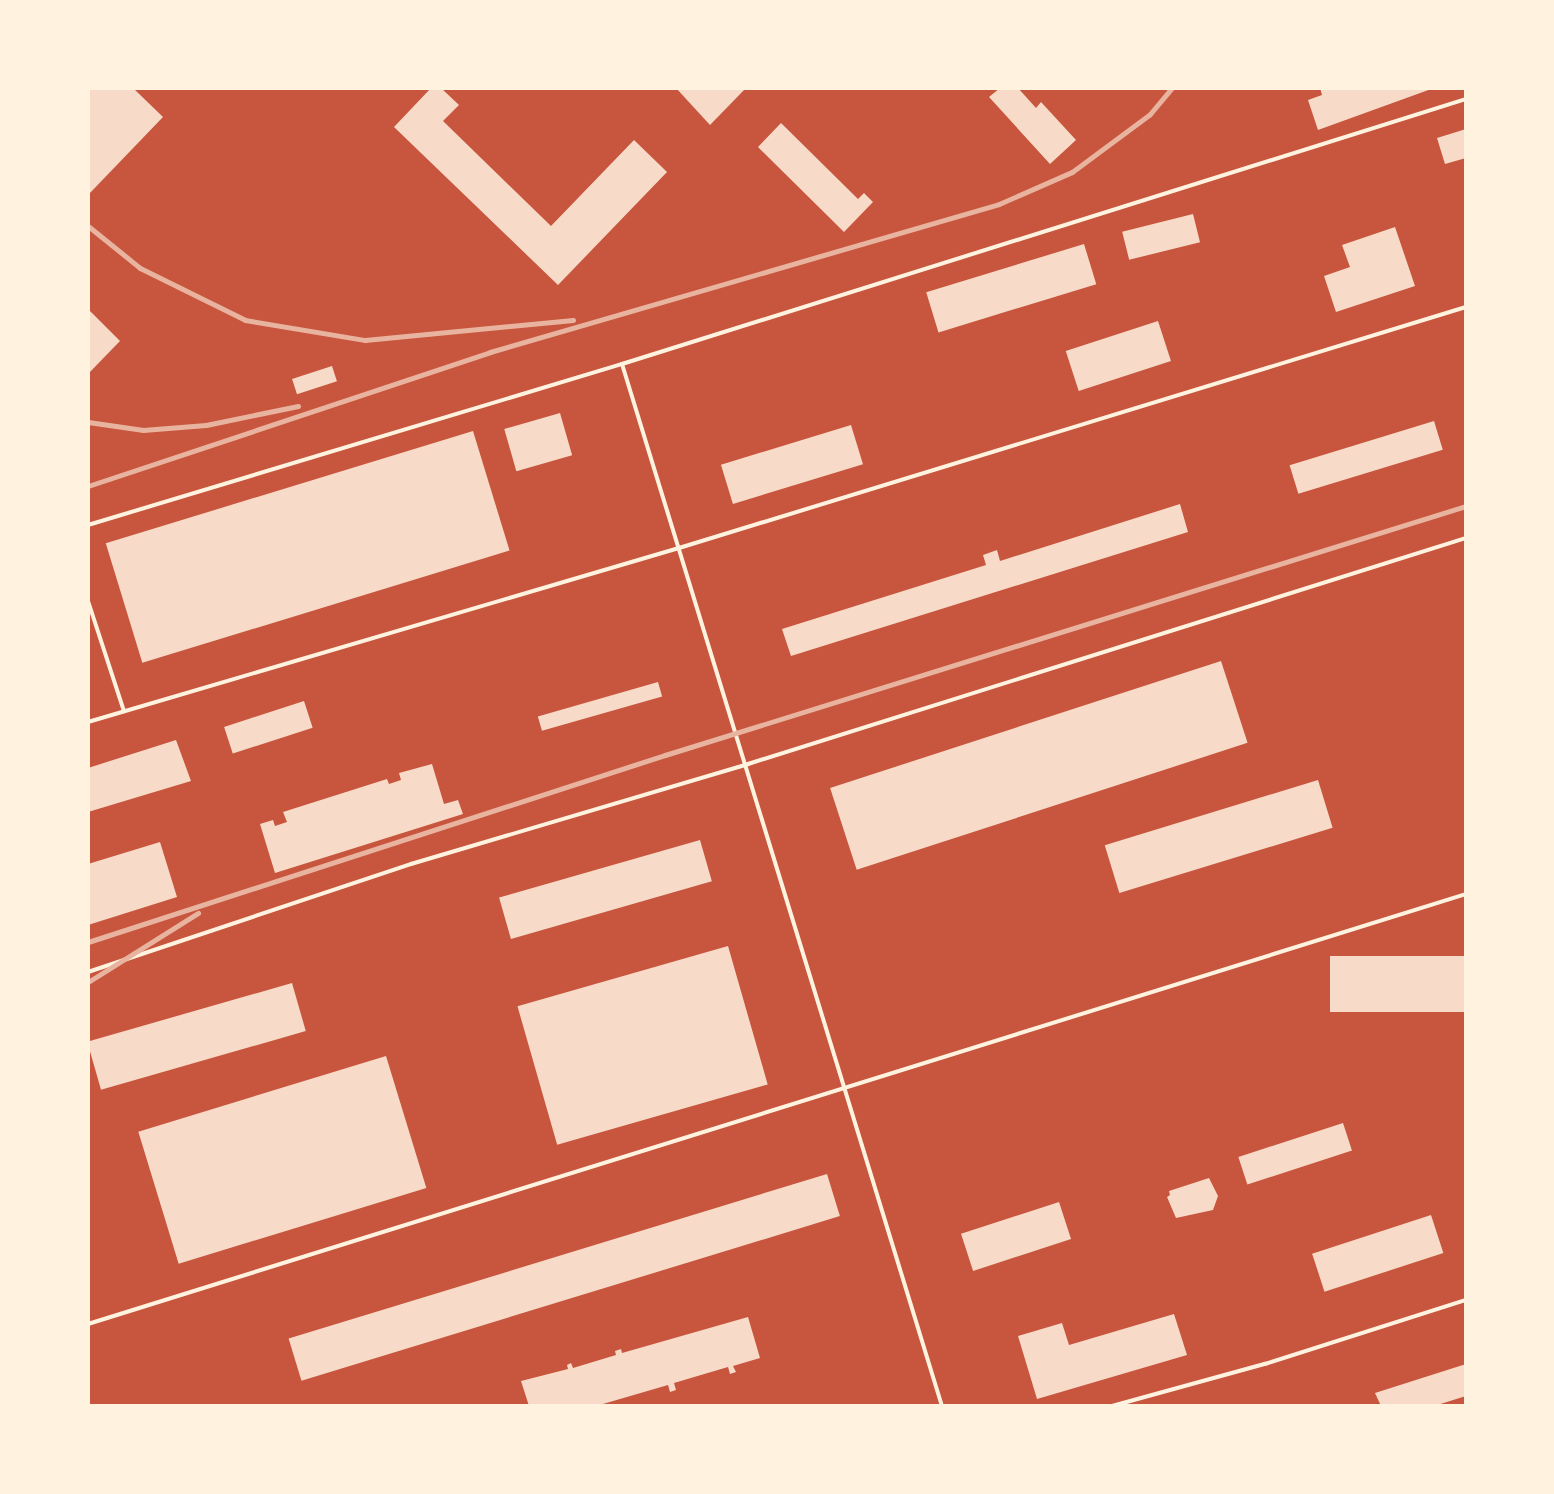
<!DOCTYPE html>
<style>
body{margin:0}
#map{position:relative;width:1554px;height:1494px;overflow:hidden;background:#c8553d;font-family:"Fira Sans Condensed",sans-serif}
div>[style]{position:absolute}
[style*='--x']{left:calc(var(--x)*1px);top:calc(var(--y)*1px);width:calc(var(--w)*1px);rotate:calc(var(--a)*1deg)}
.building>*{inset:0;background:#f7dbc8;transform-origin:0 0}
.service>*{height:4px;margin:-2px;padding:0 2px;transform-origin:2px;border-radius:2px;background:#fff3e0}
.rail>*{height:5px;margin:-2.5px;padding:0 2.5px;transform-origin:2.5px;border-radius:2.5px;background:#e9b49f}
span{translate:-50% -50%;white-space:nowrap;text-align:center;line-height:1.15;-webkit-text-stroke:8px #fff3e0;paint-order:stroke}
.frame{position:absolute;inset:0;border:90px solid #fff3e0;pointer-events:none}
</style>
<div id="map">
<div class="building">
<i style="clip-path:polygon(88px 88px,133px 88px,163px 117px,88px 195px)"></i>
<i style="clip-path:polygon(431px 88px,441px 88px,459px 105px,443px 121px,551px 226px,634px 140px,667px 172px,558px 285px,394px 127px)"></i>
<i style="clip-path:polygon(676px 88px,746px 88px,710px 125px)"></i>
<i style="clip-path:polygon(1000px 88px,1018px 88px,1036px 108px,1041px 102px,1076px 140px,1050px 164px,989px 97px)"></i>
<i style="clip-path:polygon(1320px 88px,1434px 88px,1318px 130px,1308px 100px,1322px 95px)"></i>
<i style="clip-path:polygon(781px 123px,858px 199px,864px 193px,873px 202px,844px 232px,758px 147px)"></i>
<i style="clip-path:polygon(1466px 129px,1466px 158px,1445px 164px,1437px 138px)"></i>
<i style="left:1193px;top:214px;width:29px;height:73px;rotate:76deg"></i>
<i style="clip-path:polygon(1395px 227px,1415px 286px,1336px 312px,1324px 276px,1350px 267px,1342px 245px)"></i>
<i style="left:1084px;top:244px;width:42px;height:165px;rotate:73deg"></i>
<i style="clip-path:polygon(88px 309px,120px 341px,88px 374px)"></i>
<i style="left:1158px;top:321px;width:42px;height:97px;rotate:72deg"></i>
<i style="left:332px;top:366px;width:16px;height:42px;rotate:72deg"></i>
<i style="left:560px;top:413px;width:44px;height:58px;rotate:74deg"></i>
<i style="left:1434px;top:421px;width:30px;height:151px;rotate:73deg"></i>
<i style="left:851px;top:425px;width:41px;height:136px;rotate:73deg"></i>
<i style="left:473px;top:431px;width:125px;height:384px;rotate:73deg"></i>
<i style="clip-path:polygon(1180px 504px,1188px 532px,791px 656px,782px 629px,986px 565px,983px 555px,997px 550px,1000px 561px)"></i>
<i style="left:1221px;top:661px;width:86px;height:411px;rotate:72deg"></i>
<i style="left:658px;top:682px;width:15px;height:125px;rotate:74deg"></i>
<i style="left:304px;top:701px;width:28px;height:84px;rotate:72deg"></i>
<i style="clip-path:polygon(176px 740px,191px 781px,88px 812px,88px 768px)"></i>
<i style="clip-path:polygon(432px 764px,444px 804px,458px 800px,463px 814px,275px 873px,260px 824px,273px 820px,275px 826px,287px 822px,283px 812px,387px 779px,389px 784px,401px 780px,399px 773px)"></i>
<i style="left:1318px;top:780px;width:50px;height:223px;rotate:73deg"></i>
<i style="left:700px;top:840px;width:43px;height:209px;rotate:74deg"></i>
<i style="clip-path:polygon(160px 842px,177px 897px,88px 925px,88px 864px)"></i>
<i style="left:728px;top:946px;width:144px;height:219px;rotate:74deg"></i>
<i style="left:1466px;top:956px;width:56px;height:136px;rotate:90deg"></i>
<i style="left:292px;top:983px;width:50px;height:213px;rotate:74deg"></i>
<i style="left:386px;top:1056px;width:138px;height:259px;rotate:73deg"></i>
<i style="left:1343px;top:1123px;width:29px;height:110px;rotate:72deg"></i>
<i style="left:827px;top:1174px;width:44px;height:563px;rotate:73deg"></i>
<i style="clip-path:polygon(1209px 1178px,1218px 1196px,1213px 1210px,1176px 1218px,1167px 1197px,1170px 1195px,1169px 1191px)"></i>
<i style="left:1059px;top:1202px;width:39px;height:103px;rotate:72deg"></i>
<i style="left:1431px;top:1215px;width:40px;height:125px;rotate:72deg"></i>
<i style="clip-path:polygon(1174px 1314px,1187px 1355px,1037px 1399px,1018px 1336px,1062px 1323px,1069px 1345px)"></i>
<i style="clip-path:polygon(748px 1317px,760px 1358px,733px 1366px,736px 1372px,730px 1374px,728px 1367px,674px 1383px,676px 1390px,670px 1392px,668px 1385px,596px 1406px,529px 1406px,521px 1381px,568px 1369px,567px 1365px,571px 1363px,573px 1368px,616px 1355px,615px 1351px,621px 1349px,622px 1353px)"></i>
<i style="clip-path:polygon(1466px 1364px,1466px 1396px,1434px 1406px,1381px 1406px,1375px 1393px)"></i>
</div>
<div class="service">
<i style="--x:622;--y:364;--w:1090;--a:72.93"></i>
<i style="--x:88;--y:525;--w:558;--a:-16.78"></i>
<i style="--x:622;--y:364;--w:885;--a:-17.43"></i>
<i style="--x:88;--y:601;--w:116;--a:71.9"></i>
<i style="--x:88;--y:722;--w:616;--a:-16.41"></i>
<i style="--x:679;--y:548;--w:823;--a:-17.03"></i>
<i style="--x:88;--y:972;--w:341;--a:-18.5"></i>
<i style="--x:411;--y:864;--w:352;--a:-16.5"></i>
<i style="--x:748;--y:764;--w:753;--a:-17.47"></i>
<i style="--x:88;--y:1324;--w:1444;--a:-17.33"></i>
<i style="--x:1112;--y:1406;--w:159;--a:-15.4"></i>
<i style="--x:1265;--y:1364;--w:211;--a:-17.7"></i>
</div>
<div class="rail">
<i style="--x:88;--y:226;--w:67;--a:38.9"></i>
<i style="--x:140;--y:268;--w:117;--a:26.3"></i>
<i style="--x:245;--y:320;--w:122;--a:9.5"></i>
<i style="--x:365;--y:340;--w:209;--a:-5.5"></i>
<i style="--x:88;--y:422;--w:56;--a:8.3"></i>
<i style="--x:143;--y:430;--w:63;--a:-4.5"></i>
<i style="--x:206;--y:425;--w:94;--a:-11.7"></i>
<i style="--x:88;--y:486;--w:424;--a:-18.4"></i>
<i style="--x:490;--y:352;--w:530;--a:-16.21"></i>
<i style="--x:999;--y:204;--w:80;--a:-23.7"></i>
<i style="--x:1072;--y:172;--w:97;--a:-36.6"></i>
<i style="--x:1150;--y:114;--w:34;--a:-50"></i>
<i style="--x:88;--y:942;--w:607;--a:-17.96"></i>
<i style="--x:665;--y:755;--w:839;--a:-17.27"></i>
<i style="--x:88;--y:982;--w:130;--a:-32.1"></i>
</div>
<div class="frame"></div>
</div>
